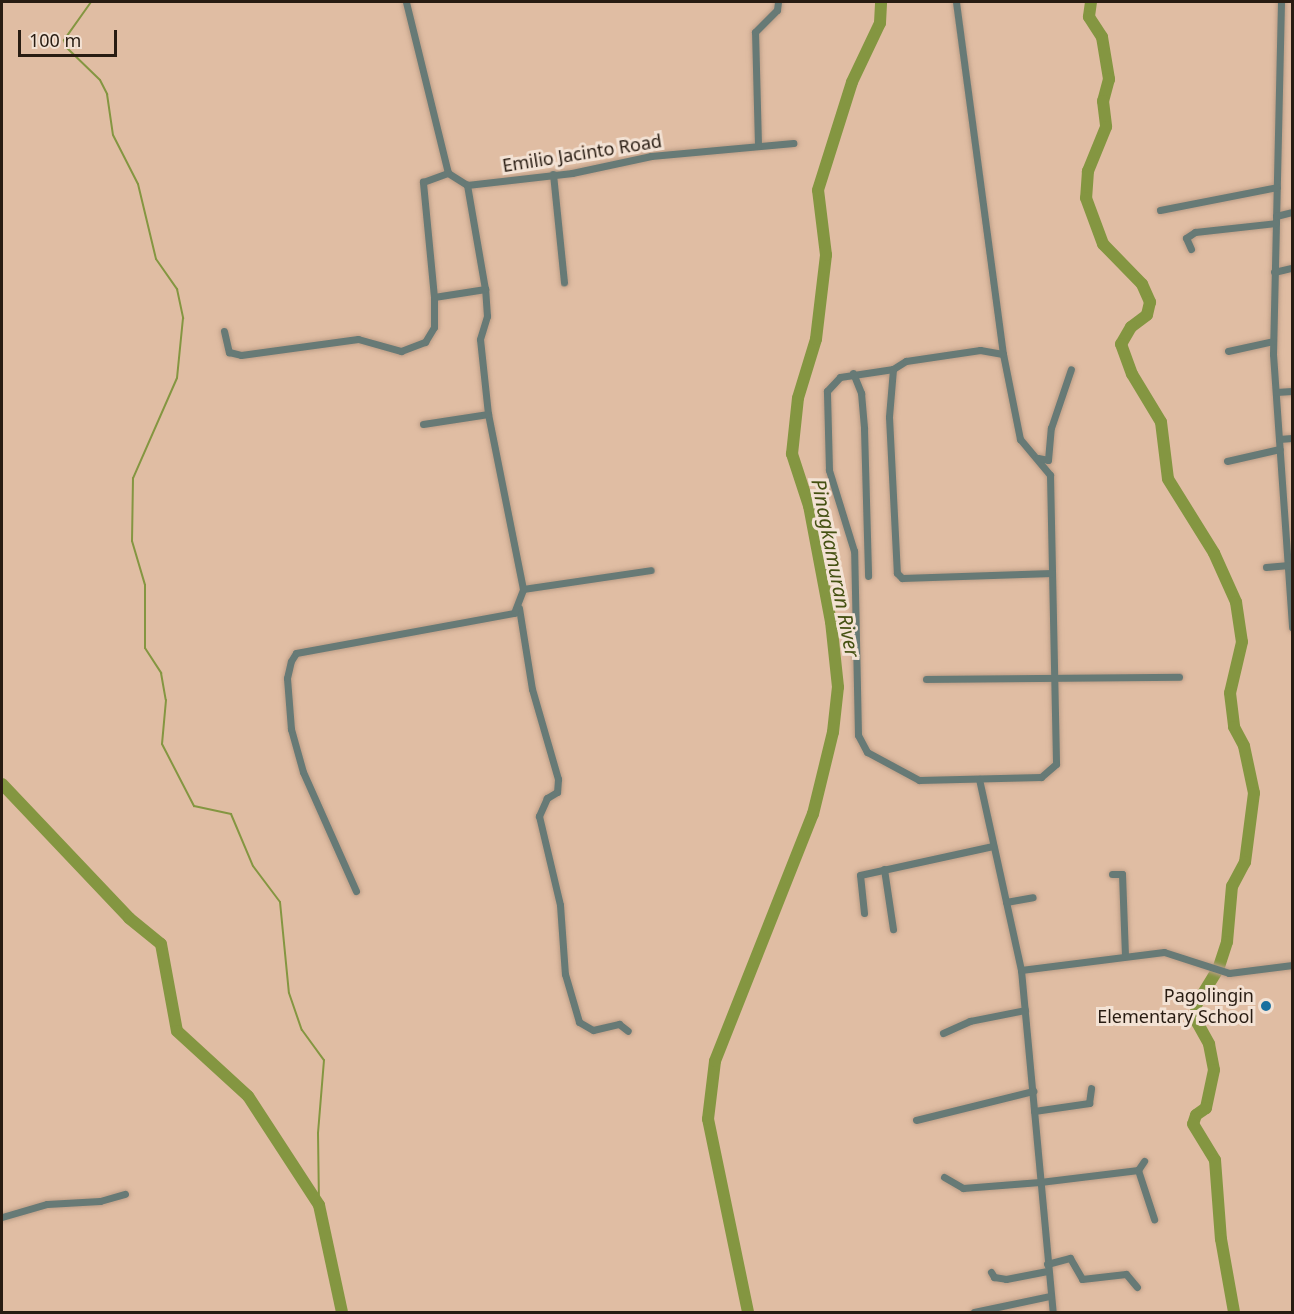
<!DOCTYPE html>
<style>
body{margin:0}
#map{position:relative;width:1294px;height:1314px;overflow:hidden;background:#e0bda3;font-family:"Noto Sans",sans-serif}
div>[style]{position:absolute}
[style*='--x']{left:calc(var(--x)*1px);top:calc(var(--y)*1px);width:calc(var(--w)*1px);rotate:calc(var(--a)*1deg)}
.stream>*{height:2px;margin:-1px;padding:0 1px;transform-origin:1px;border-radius:1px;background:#849641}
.river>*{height:12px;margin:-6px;padding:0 6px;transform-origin:6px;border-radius:6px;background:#849641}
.roads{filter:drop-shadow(0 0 2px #bb9d86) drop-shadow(0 0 2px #bb9d86)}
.minor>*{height:7px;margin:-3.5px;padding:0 3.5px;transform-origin:3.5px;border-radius:3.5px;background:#677a76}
.dots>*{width:16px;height:16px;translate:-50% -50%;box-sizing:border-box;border:3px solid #f3e2d4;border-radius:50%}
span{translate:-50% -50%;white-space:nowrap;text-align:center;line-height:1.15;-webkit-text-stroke:6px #f3e2d4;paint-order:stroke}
.street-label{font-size:18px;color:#281c12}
.poi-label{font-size:18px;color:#281c12}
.right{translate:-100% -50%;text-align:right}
.water-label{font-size:20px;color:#455112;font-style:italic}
.frame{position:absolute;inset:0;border:3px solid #281c12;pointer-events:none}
.scale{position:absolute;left:18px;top:30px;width:99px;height:27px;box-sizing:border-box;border:3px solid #281c12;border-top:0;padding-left:8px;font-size:18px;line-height:21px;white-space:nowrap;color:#281c12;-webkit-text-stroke:4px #f3e2d4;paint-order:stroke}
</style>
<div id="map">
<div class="stream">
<i style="--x:91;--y:2;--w:47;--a:125.4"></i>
<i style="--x:64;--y:40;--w:7;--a:74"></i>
<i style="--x:66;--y:47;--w:47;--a:44.1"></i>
<i style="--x:100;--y:80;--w:16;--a:63"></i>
<i style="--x:107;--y:94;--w:41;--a:81.7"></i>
<i style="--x:113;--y:135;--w:55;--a:63"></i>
<i style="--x:138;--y:184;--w:77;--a:76.5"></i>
<i style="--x:156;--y:259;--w:37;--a:55"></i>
<i style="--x:177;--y:289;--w:30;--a:78"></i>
<i style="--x:183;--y:318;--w:60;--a:95.7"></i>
<i style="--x:177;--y:378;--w:109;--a:113.7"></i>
<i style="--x:133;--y:478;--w:63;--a:90.9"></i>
<i style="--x:132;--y:541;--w:46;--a:73.5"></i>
<i style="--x:145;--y:585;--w:63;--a:90"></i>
<i style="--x:145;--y:648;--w:30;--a:57"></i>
<i style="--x:161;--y:673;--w:27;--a:80"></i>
<i style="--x:166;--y:700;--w:44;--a:95.2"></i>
<i style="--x:162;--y:744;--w:70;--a:62.7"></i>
<i style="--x:194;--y:806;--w:38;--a:12"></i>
<i style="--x:231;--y:814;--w:56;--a:67.1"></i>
<i style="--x:253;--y:866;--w:45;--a:53.1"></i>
<i style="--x:280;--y:902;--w:91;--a:84.4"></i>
<i style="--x:289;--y:993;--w:39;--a:71"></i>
<i style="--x:302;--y:1030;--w:37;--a:54"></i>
<i style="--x:324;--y:1060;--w:73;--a:94.7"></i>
<i style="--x:318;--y:1133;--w:72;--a:89.2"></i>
</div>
<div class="river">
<i style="--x:1091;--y:2;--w:15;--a:98"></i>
<i style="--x:1089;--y:17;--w:24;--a:57"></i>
<i style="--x:1102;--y:37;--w:43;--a:80.5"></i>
<i style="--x:1109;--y:79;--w:23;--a:105"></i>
<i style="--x:1103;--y:101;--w:26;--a:83"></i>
<i style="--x:1106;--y:127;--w:48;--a:112.2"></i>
<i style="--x:1088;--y:171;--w:27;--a:94"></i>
<i style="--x:1086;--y:198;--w:49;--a:69.7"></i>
<i style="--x:1103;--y:244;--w:56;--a:45.7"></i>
<i style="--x:1142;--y:284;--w:20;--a:66"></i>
<i style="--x:1150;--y:302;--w:13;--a:103"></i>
<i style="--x:1147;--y:315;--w:20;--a:143"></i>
<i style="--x:1131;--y:327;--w:20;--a:120"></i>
<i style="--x:1121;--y:344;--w:32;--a:70"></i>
<i style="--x:1132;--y:374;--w:56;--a:58.9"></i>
<i style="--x:1161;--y:422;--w:57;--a:83"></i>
<i style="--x:1168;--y:479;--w:87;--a:58.1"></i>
<i style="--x:1214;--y:553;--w:54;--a:65.8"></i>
<i style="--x:1236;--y:602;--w:40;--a:81.5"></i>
<i style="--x:1242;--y:642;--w:52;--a:103.2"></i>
<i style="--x:1230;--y:693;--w:34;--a:83"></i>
<i style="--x:1234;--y:727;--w:21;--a:62"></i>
<i style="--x:1244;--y:746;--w:48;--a:78"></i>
<i style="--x:1254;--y:793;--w:70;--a:97.4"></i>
<i style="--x:1245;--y:862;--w:27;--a:118"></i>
<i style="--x:1232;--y:886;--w:56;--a:95.1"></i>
<i style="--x:1227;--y:942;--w:28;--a:108"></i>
<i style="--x:1218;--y:969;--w:42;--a:121.4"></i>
<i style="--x:1196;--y:1005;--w:17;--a:87"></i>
<i style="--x:1197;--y:1022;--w:25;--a:61"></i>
<i style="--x:1209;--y:1044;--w:26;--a:79"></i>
<i style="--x:1214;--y:1070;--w:39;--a:102"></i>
<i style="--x:1206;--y:1108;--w:12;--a:145"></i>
<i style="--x:1196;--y:1115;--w:9;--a:108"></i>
<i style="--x:1193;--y:1124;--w:42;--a:58.6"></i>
<i style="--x:1215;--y:1160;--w:79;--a:85.7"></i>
<i style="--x:1221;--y:1239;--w:74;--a:79.9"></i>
<i style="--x:2;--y:784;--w:185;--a:46.5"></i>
<i style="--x:129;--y:918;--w:41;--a:39.1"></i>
<i style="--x:161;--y:944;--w:88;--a:79.6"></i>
<i style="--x:177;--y:1031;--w:96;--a:42.5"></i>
<i style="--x:248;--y:1096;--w:130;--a:56.9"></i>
<i style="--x:319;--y:1205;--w:109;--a:77.9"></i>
<i style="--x:748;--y:1312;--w:197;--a:-101.7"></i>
<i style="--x:708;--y:1119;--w:58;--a:-83.1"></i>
<i style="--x:715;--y:1061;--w:266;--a:-68.4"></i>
<i style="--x:813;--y:814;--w:84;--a:-76.3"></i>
<i style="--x:833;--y:732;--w:45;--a:-83.7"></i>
<i style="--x:838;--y:687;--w:65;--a:-96.1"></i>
<i style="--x:831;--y:622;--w:118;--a:-100.7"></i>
<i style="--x:809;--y:506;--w:55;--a:-108.1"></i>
<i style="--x:792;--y:454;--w:56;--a:-83.9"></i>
<i style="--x:798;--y:398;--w:62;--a:-73"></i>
<i style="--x:816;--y:339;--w:85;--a:-83.2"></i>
<i style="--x:826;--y:255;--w:65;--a:-97"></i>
<i style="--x:818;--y:190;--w:113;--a:-72.5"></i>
<i style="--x:852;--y:82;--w:65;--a:-64.6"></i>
<i style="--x:880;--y:23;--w:21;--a:-87"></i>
</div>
<div class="roads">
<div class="minor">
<i style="--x:406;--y:2;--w:176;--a:76.2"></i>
<i style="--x:448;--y:173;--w:22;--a:32"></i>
<i style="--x:467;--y:185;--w:106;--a:-6.5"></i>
<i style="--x:572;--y:173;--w:81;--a:-12.1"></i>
<i style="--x:651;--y:156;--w:143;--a:-5.2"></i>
<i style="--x:956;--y:2;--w:355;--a:82.4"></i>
<i style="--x:1003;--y:354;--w:87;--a:78.7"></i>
<i style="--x:1020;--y:439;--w:47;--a:50.2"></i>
<i style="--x:1050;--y:475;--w:289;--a:88.8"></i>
<i style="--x:1056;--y:764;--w:20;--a:139"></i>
<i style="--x:1041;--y:777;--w:122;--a:178.6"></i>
<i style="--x:919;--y:780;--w:59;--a:-151.7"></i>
<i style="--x:867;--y:752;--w:19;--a:-118"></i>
<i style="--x:858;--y:735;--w:184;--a:-91.2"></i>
<i style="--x:854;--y:551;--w:85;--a:-107.2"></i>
<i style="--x:829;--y:470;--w:79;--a:-91.5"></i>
<i style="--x:827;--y:391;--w:19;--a:-47"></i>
<i style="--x:840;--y:377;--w:54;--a:-8.6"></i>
<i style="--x:893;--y:369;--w:15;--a:-32"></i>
<i style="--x:906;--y:361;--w:75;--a:-8.5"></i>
<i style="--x:980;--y:350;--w:23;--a:10"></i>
<i style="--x:1281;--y:2;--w:352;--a:91.3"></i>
<i style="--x:1273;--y:354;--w:274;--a:86"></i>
<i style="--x:758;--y:145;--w:113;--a:-91.5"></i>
<i style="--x:755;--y:32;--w:31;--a:-45"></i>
<i style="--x:777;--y:10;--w:8;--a:-83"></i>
<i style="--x:553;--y:174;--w:109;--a:84.2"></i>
<i style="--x:1160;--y:210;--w:119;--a:-11.1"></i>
<i style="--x:1276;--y:216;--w:16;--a:-14"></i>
<i style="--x:1191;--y:249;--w:12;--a:-114"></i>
<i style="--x:1186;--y:238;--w:11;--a:-34"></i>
<i style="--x:1195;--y:232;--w:81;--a:-6.3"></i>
<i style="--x:1274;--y:272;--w:18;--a:-13"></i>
<i style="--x:434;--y:297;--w:52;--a:-8.9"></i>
<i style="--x:224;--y:331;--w:22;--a:77"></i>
<i style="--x:229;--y:352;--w:12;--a:14"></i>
<i style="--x:241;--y:355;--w:118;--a:-7.8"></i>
<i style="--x:358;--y:339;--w:45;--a:15.6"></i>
<i style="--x:401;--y:351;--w:26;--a:-21"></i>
<i style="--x:425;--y:342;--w:17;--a:-59"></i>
<i style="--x:434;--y:327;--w:30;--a:-90"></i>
<i style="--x:434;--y:297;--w:116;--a:-95.5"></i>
<i style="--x:423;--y:182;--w:27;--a:-20"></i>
<i style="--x:1228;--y:351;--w:46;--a:-12.5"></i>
<i style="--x:893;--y:369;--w:48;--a:94.8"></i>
<i style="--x:889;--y:417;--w:156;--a:87.1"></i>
<i style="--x:897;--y:573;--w:7;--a:45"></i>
<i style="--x:902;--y:578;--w:150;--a:-1.9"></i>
<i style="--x:853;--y:373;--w:22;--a:68"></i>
<i style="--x:861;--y:393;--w:36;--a:85"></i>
<i style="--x:864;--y:429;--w:147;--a:88.4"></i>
<i style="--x:1276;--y:392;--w:16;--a:-4"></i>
<i style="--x:423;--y:424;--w:66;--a:-8.7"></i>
<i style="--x:1279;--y:439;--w:13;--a:-4"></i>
<i style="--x:1038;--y:458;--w:10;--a:11"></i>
<i style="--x:1048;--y:460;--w:32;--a:-85"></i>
<i style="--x:1051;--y:428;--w:62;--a:-71.3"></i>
<i style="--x:1227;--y:461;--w:54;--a:-12.8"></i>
<i style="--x:1266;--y:567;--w:23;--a:-5"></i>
<i style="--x:523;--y:589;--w:129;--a:-8.4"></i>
<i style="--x:519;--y:608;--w:82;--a:80.9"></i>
<i style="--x:532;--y:689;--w:94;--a:73.9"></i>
<i style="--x:558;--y:779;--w:13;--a:94"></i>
<i style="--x:557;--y:792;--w:12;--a:149"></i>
<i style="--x:547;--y:798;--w:20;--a:114"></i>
<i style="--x:539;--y:816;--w:91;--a:76.7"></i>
<i style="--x:560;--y:905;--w:69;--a:85.9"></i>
<i style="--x:565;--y:974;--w:50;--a:73.7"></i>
<i style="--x:579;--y:1022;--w:16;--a:30"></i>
<i style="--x:593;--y:1030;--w:27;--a:-13"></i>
<i style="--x:619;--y:1024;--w:11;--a:38"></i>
<i style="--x:926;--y:679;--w:253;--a:-0.5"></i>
<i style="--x:979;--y:779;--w:196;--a:77.6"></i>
<i style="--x:1021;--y:970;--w:343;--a:84.7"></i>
<i style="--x:884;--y:869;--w:61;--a:81.5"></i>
<i style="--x:1112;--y:874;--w:10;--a:0"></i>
<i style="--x:1122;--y:874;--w:81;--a:87.9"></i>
<i style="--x:356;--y:891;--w:130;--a:-114"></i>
<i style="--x:303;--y:772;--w:45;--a:-105.6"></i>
<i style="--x:291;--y:729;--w:51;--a:-94.5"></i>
<i style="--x:287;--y:678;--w:17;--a:-77"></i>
<i style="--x:291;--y:661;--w:9;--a:-58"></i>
<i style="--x:296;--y:653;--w:222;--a:-10.4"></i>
<i style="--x:514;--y:613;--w:26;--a:-69"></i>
<i style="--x:523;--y:589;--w:178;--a:-101.3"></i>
<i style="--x:488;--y:414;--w:75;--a:-96.1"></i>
<i style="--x:480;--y:339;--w:24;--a:-73"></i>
<i style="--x:487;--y:316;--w:27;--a:-94"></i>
<i style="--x:485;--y:289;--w:106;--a:-99.8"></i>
<i style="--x:1006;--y:902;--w:27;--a:-10"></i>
<i style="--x:864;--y:913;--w:38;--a:-96"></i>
<i style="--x:860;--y:875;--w:136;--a:-12.3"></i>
<i style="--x:1021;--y:970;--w:144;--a:-7.2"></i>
<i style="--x:1164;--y:952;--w:68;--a:17.9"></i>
<i style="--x:1229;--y:973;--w:64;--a:-7.2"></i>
<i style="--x:943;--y:1033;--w:30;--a:-24"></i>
<i style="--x:970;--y:1021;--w:56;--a:-11.3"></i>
<i style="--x:1034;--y:1111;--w:56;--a:-8.3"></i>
<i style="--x:1089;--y:1103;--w:15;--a:-82"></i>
<i style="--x:916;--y:1120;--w:121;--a:-13.9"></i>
<i style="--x:1138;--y:1170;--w:52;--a:71.9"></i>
<i style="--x:944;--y:1177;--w:22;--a:30"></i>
<i style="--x:963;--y:1188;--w:77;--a:-4.5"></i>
<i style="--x:1040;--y:1182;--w:99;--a:-7"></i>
<i style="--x:1138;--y:1170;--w:11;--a:-56"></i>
<i style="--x:2;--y:1217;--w:47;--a:-16.1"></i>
<i style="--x:47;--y:1204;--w:53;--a:-3.2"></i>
<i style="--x:100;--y:1201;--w:26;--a:-16"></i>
<i style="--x:1047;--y:1264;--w:24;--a:-15"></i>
<i style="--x:1070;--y:1258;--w:24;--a:60"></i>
<i style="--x:1082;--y:1279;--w:44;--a:-6.5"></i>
<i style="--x:1126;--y:1274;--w:17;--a:50"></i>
<i style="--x:991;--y:1272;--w:6;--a:59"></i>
<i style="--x:994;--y:1277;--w:12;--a:9"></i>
<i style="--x:1006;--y:1279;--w:42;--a:-11"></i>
<i style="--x:974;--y:1312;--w:78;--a:-11.9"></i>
</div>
</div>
<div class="dots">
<i style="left:1266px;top:1006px;background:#196f9f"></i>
</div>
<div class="street-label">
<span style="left:582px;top:153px;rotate:-9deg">Emilio Jacinto Road</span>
</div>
<div class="poi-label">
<span class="right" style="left:1254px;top:1006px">Pagolingin<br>Elementary School</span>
</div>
<div class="water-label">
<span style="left:836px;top:568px;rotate:79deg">Pinagkamuran River</span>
</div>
<div class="frame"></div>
<div class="scale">100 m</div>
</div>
